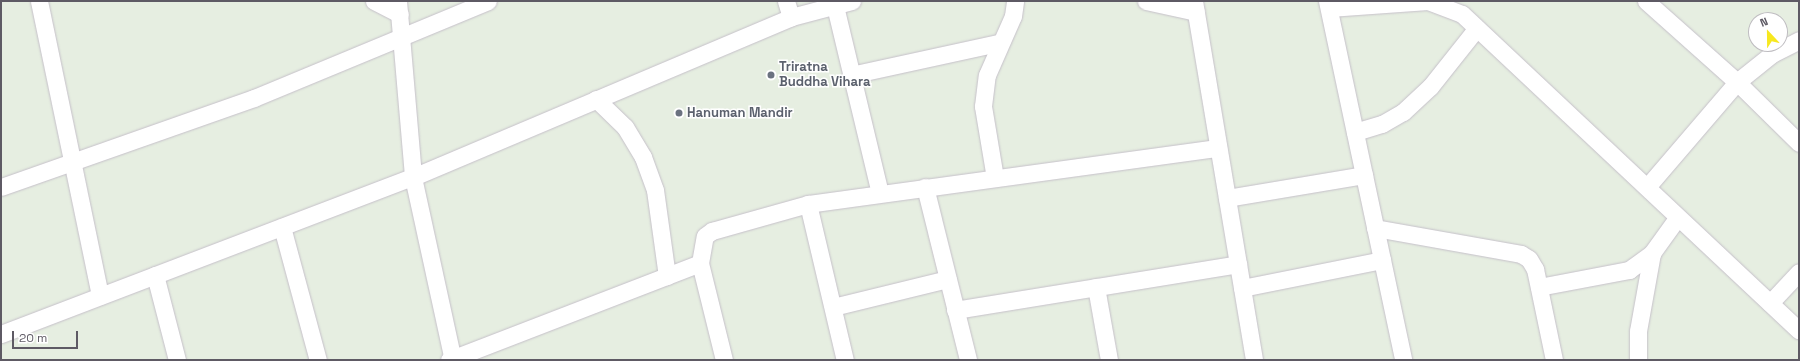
<!DOCTYPE html>
<html>
<head>
<meta charset="utf-8">
<style>
	body { margin:0 }
	#map { position:relative; width:1800px; height:361px; overflow:hidden; background:#e6eee1; font-family:"Space Grotesk",sans-serif }
	div>[style] { position:absolute }
	.roads { filter:drop-shadow(0 0 1px #c5c0c9) drop-shadow(0 0 1px #c5c0c9) }
	.minor>* { height:17px; margin:-8.5px; padding:0 8.5px; transform-origin:8.5px; border-radius:8.5px; background:#fff }
	.dots>* { width:11px; height:11px; translate:-50% -50%; box-sizing:border-box; border:2px solid #fff; border-radius:50% }
	span { translate:-50% -50%; white-space:nowrap; text-align:center; line-height:1.15; -webkit-text-stroke:3px #fff; paint-order:stroke }
	.worship-label { font-size:13px; color:#5b616d; font-weight:700 }
	.left { translate:0 -50%; text-align:left }
	.frame { position:absolute; inset:0; border:2px solid #5e5a64; pointer-events:none }
	.north { position:absolute; left:1748px; top:12px; width:40px; height:40px; box-sizing:border-box; background:#fff; border:1px solid #bfbdc1; border-radius:50%; rotate:338deg; font-size:11px; font-weight:700; line-height:16px; text-align:center; color:#5e5a64 }
	.north::after { content:''; display:block; margin:auto; width:14px; height:18px; background:#f7e81f; clip-path:polygon(50% 0,100% 100%,50% 72%,0 100%) }
	.scale { position:absolute; left:12px; top:331px; width:66px; height:18px; box-sizing:border-box; border:2px solid #5e5a64; border-top:0; padding-left:5px; font-size:12px; line-height:14px; white-space:nowrap; color:#5e5a64; -webkit-text-stroke:3px #fff; paint-order:stroke }
</style>
</head>
<body>
<div id="map">
	<div class="roads">
		<div class="minor">
			<i style="left:39px;top:1px;width:301px;rotate:78.3deg"></i>
			<i style="left:374px;top:1px;width:29px;rotate:27deg"></i>
			<i style="left:398px;top:1px;width:177px;rotate:85.1deg"></i>
			<i style="left:413px;top:177px;width:187px;rotate:77.7deg"></i>
			<i style="left:786px;top:1px;width:17px;rotate:73deg"></i>
			<i style="left:1146px;top:1px;width:51px;rotate:12.4deg"></i>
			<i style="left:1194px;top:1px;width:364px;rotate:80.5deg"></i>
			<i style="left:1327px;top:1px;width:367px;rotate:78deg"></i>
			<i style="left:1646px;top:1px;width:122px;rotate:41.7deg"></i>
			<i style="left:1737px;top:82px;width:87px;rotate:44.5deg"></i>
			<i style="left:835px;top:6px;width:192px;rotate:76.5deg"></i>
			<i style="left:1329px;top:8px;width:99px;rotate:-4deg"></i>
			<i style="left:1428px;top:1px;width:36px;rotate:21deg"></i>
			<i style="left:1462px;top:14px;width:462px;rotate:43.2deg"></i>
			<i style="left:851px;top:75px;width:150px;rotate:-12.3deg"></i>
			<i style="left:596px;top:99px;width:40px;rotate:44deg"></i>
			<i style="left:625px;top:127px;width:35px;rotate:59deg"></i>
			<i style="left:643px;top:157px;width:35px;rotate:70deg"></i>
			<i style="left:655px;top:190px;width:87px;rotate:82.1deg"></i>
			<i style="left:1355px;top:132px;width:28px;rotate:-17deg"></i>
			<i style="left:1382px;top:124px;width:24px;rotate:-30deg"></i>
			<i style="left:1403px;top:112px;width:37px;rotate:-43deg"></i>
			<i style="left:1430px;top:87px;width:75px;rotate:-51.5deg"></i>
			<i style="left:995px;top:178px;width:73px;rotate:-99.5deg"></i>
			<i style="left:983px;top:106px;width:31px;rotate:-83deg"></i>
			<i style="left:987px;top:75px;width:64px;rotate:-66.2deg"></i>
			<i style="left:1013px;top:16px;width:15px;rotate:-82deg"></i>
			<i style="left:1px;top:187px;width:268px;rotate:-19.4deg"></i>
			<i style="left:254px;top:98px;width:253px;rotate:-22.5deg"></i>
			<i style="left:925px;top:187px;width:178px;rotate:76deg"></i>
			<i style="left:1647px;top:187px;width:138px;rotate:-49.4deg"></i>
			<i style="left:1737px;top:82px;width:45px;rotate:-38.7deg"></i>
			<i style="left:1772px;top:54px;width:30px;rotate:-27deg"></i>
			<i style="left:1227px;top:198px;width:139px;rotate:-9.5deg"></i>
			<i style="left:808px;top:204px;width:160px;rotate:76.7deg"></i>
			<i style="left:282px;top:227px;width:138px;rotate:74.9deg"></i>
			<i style="left:1375px;top:228px;width:148px;rotate:10.1deg"></i>
			<i style="left:1521px;top:254px;width:9px;rotate:32deg"></i>
			<i style="left:1529px;top:259px;width:12px;rotate:59deg"></i>
			<i style="left:1535px;top:269px;width:93px;rotate:78.2deg"></i>
			<i style="left:155px;top:275px;width:88px;rotate:75.5deg"></i>
			<i style="left:1096px;top:287px;width:74px;rotate:79.9deg"></i>
			<i style="left:1539px;top:287px;width:92px;rotate:-10.7deg"></i>
			<i style="left:1629px;top:270px;width:29px;rotate:-36deg"></i>
			<i style="left:1652px;top:253px;width:44px;rotate:-54.2deg"></i>
			<i style="left:1242px;top:288px;width:143px;rotate:-11.3deg"></i>
			<i style="left:1770px;top:303px;width:42px;rotate:-46.9deg"></i>
			<i style="left:833px;top:307px;width:118px;rotate:-13.7deg"></i>
			<i style="left:955px;top:310px;width:287px;rotate:-9.2deg"></i>
			<i style="left:1px;top:334px;width:441px;rotate:-20.9deg"></i>
			<i style="left:413px;top:177px;width:410px;rotate:-22.9deg"></i>
			<i style="left:791px;top:17px;width:63px;rotate:-14.7deg"></i>
			<i style="left:449px;top:360px;width:269px;rotate:-21.1deg"></i>
			<i style="left:724px;top:360px;width:100px;rotate:-103.9deg"></i>
			<i style="left:700px;top:263px;width:27px;rotate:-80deg"></i>
			<i style="left:705px;top:236px;width:9px;rotate:-36deg"></i>
			<i style="left:712px;top:231px;width:100px;rotate:-15.7deg"></i>
			<i style="left:808px;top:204px;width:414px;rotate:-7.8deg"></i>
			<i style="left:1638px;top:360px;width:29px;rotate:-90deg"></i>
			<i style="left:1638px;top:331px;width:79px;rotate:-79.8deg"></i>
		</div>
	</div>
	<div class="dots">
		<i style="left:771px;top:75px;background:#6b7280"></i>
		<i style="left:679px;top:113px;background:#6b7280"></i>
	</div>
	<div class="worship-label">
		<span class="left" style="left:779px;top:75px">Triratna<br>Buddha Vihara</span>
		<span class="left" style="left:687px;top:113px">Hanuman Mandir</span>
	</div>
	<div class="frame"></div>
	<div class="north">N</div>
	<div class="scale">20 m</div>
</div>
</body>
</html>
